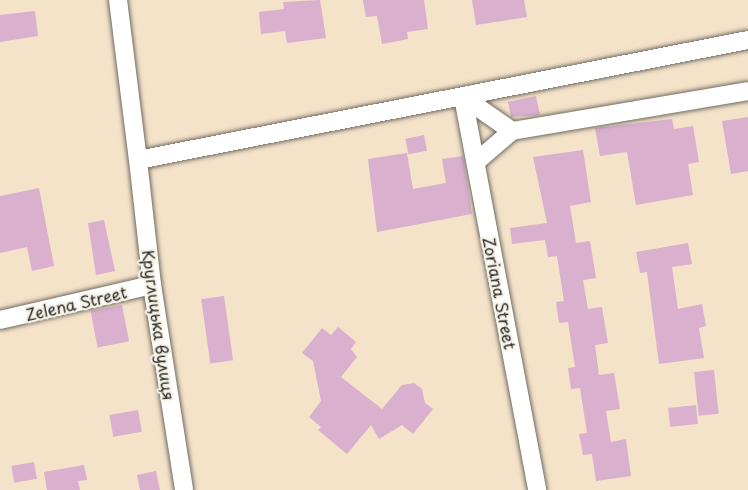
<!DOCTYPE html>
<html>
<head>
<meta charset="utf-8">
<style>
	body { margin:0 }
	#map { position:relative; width:748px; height:490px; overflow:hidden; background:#f4e2c9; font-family:"Playpen Sans",sans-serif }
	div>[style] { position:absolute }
	.building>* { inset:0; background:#d9b0ce; transform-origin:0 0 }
	.roads { filter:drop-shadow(0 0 2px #716b62) drop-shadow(0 0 2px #716b62) }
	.minor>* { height:18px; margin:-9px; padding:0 9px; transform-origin:9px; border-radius:9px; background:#fff }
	span { translate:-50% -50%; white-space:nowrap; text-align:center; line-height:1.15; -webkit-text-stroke:4.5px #f7f3e8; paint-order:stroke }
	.street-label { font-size:16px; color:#2b2b2b }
</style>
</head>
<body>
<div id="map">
	<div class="building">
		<i style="clip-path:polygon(320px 0,326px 38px,287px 43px,285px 31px,261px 34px,259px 12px,284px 9px,283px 2px)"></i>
		<i style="clip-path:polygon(363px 0,424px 0,428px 29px,407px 32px,408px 39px,382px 44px,377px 16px,366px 17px)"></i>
		<i style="clip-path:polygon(472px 0,524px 0,527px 17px,476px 25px)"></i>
		<i style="clip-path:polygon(35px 11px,38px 36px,0 42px,0 15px)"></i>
		<i style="clip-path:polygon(536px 96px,540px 115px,511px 117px,508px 102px)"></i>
		<i style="clip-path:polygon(748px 117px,748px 171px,731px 174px,722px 121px)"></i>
		<i style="clip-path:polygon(672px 119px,674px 129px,693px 126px,699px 162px,688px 164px,693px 195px,636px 205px,627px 152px,600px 156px,595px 128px)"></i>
		<i style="left:424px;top:135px;width:16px;height:19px;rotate:79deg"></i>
		<i style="clip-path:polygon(583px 150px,591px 202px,570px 206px,576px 243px,590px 241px,596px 278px,583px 280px,588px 309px,602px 307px,608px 343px,595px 345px,599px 375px,614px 373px,620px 409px,606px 411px,611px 442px,626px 439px,631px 476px,596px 481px,592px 454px,583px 455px,579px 434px,587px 433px,580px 388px,571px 389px,568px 368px,575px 367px,568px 322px,559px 323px,556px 302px,564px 301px,557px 256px,548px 257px,545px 240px,512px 244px,510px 228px,547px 223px,533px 157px)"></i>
		<i style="clip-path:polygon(407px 153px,413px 189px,446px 183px,442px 159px,463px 156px,472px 214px,377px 232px,368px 159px)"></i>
		<i style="clip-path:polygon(39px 188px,54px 266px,32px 271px,27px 247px,0 253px,0 196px)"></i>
		<i style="clip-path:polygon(104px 220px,115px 271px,96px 275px,88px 223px)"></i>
		<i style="clip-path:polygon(688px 243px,692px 264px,672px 267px,678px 309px,702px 304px,706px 326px,699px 328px,704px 358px,659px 364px,647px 272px,640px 273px,636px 252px)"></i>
		<i style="left:224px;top:296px;width:65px;height:23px;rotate:82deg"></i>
		<i style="left:122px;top:305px;width:37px;height:32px;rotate:79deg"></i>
		<i style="clip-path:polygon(338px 327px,356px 342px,351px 349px,357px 357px,341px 377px,382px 409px,402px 385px,414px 383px,422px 389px,425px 403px,433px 409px,413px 434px,402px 425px,379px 439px,371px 425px,347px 454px,318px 430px,321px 427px,309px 417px,321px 401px,313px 361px,302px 353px,322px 328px,331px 335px)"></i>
		<i style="left:714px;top:370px;width:44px;height:20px;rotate:84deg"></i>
		<i style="left:696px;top:405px;width:19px;height:28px;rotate:84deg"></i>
		<i style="left:138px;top:410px;width:22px;height:29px;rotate:80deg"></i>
		<i style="left:34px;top:462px;width:17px;height:23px;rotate:80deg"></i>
		<i style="clip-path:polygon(84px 465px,87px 480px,78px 481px,80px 490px,47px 490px,44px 472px)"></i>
		<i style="clip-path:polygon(156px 471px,160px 490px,140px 490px,137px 475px)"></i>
	</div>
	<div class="roads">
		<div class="minor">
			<i style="left:118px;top:0;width:161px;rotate:82.9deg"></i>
			<i style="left:138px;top:160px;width:622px;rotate:-11.13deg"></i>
			<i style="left:463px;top:97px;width:400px;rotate:79.3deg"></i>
			<i style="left:463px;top:97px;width:60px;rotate:34.8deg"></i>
			<i style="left:512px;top:131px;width:48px;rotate:139.3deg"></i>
			<i style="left:512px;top:131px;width:239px;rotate:-9.6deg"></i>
			<i style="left:138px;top:160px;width:126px;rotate:83.6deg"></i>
			<i style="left:152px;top:285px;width:207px;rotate:81.1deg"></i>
			<i style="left:0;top:320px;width:156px;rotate:-13deg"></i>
		</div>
	</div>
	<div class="street-label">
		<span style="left:500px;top:293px;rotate:79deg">Zoriana Street</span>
		<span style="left:76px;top:303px;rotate:-13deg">Zelena Street</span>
		<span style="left:159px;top:325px;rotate:82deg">Круглицька вулиця</span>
	</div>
</div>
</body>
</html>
